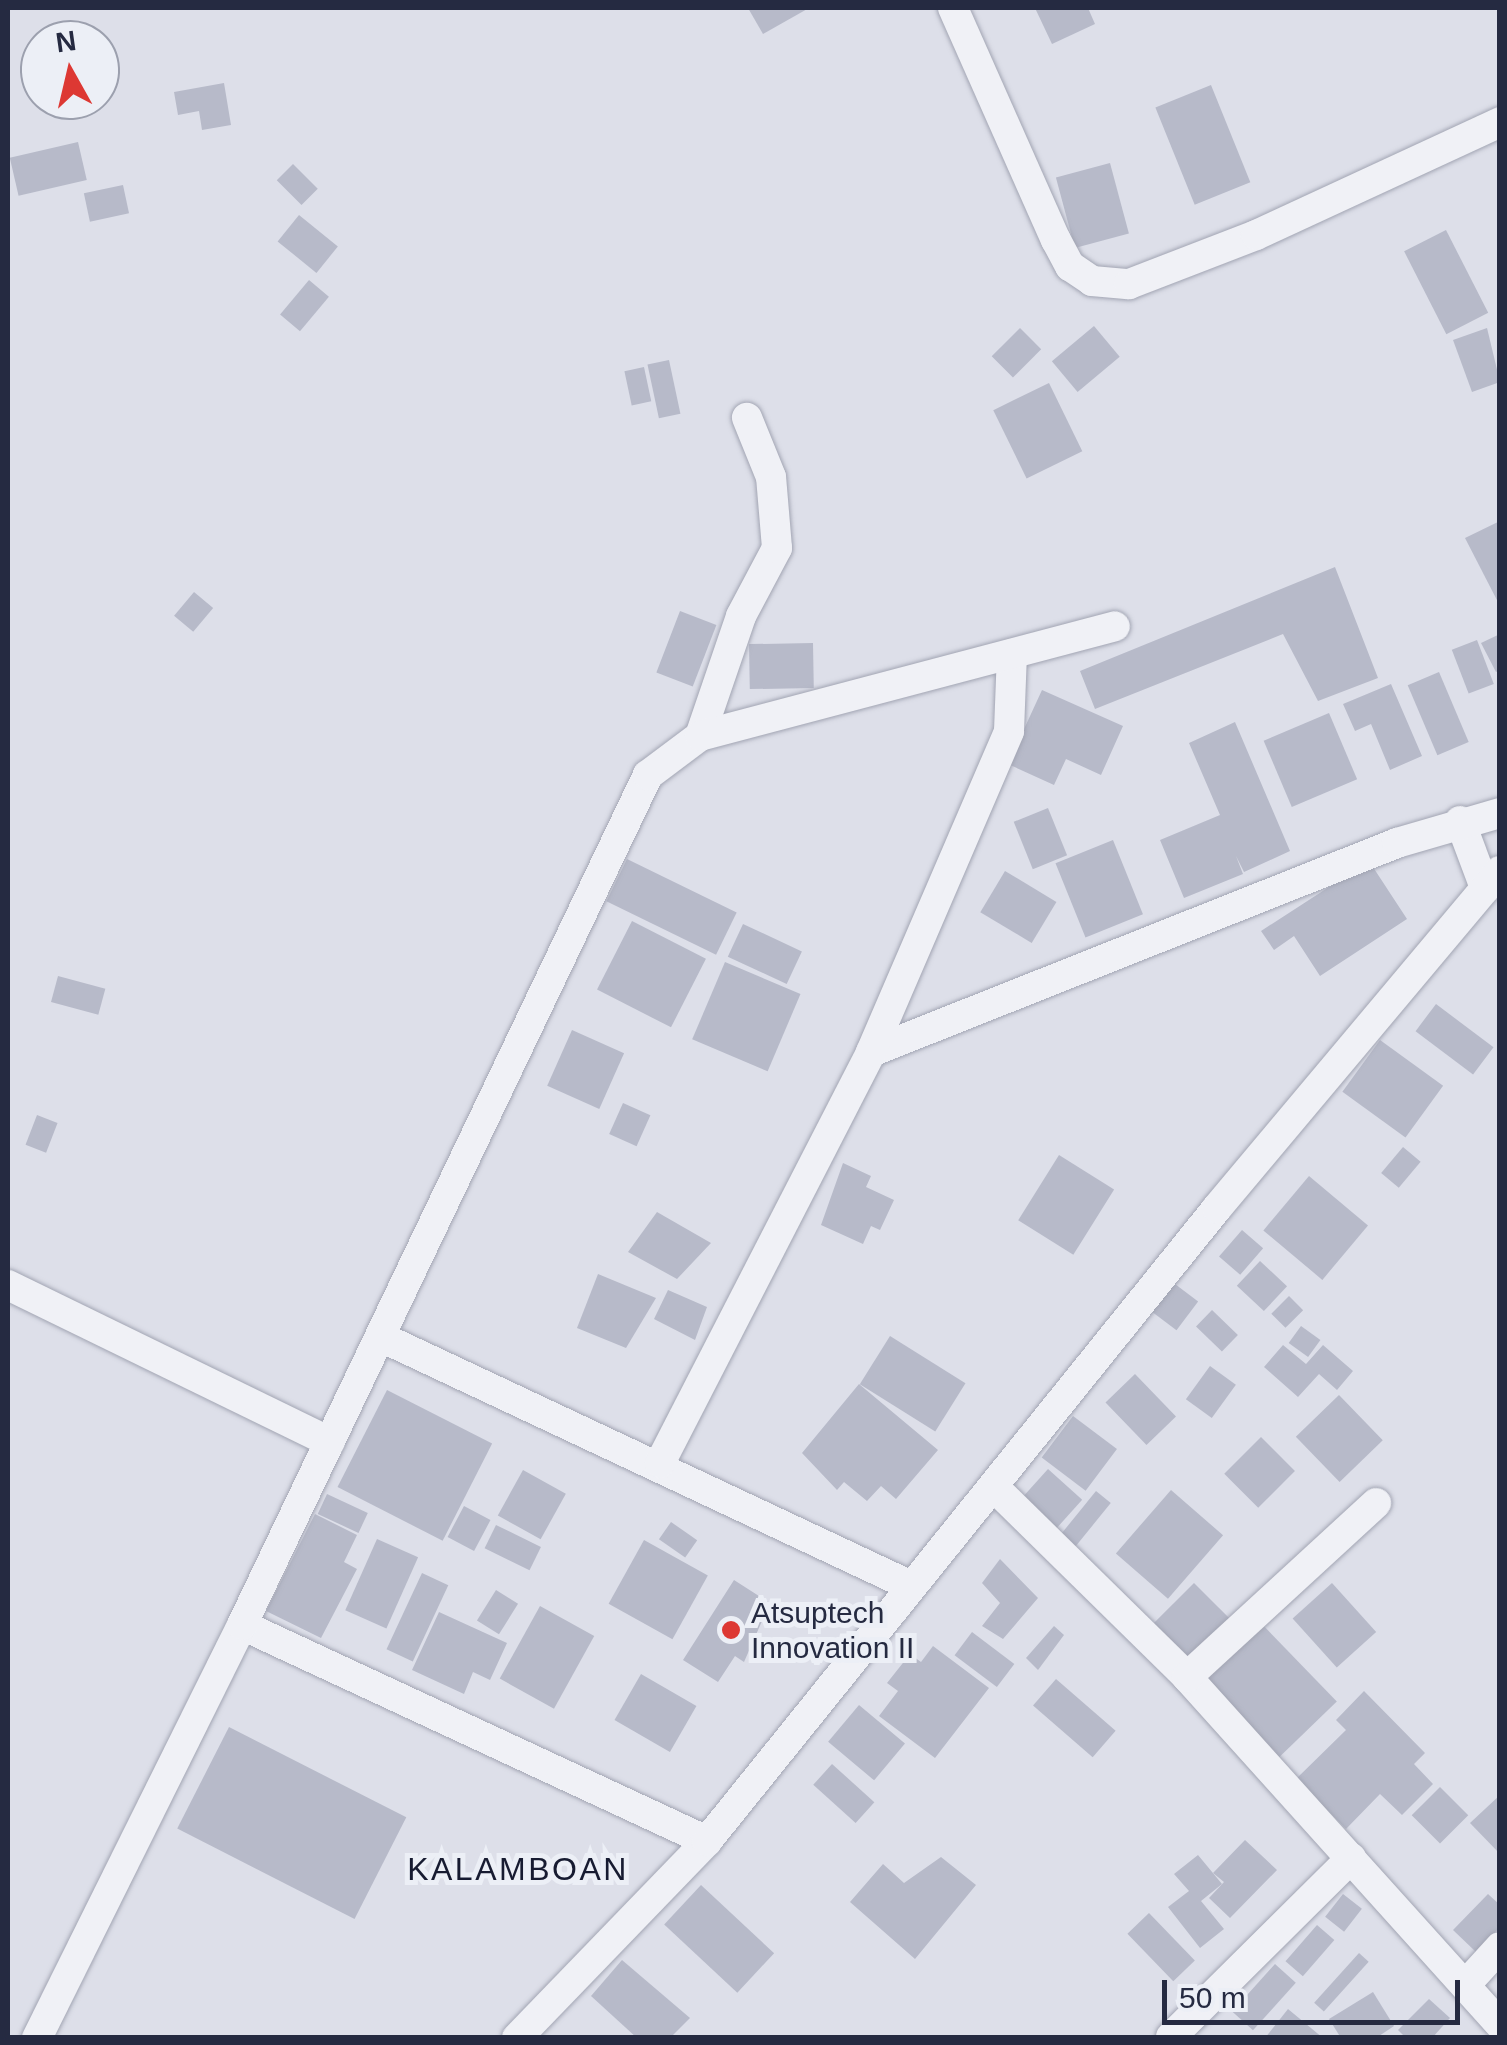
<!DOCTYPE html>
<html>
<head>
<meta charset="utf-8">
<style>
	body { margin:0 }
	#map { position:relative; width:1507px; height:2045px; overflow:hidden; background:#dddfe9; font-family:Arial,sans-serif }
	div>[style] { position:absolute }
	.building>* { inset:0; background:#b7bac9; transform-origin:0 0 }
	.roads { filter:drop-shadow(0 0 2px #a2a5b3) drop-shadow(0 0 2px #a2a5b3) }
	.minor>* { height:30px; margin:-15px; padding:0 15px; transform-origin:15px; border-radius:15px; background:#f0f1f6 }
	.dots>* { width:28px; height:28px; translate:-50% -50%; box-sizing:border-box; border:5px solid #eceff6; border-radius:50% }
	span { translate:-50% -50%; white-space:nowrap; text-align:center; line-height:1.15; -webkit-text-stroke:10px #eceff6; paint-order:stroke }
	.poi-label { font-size:30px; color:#252a41 }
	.left { translate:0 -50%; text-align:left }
	.neighbourhood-label { font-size:32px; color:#171b31; letter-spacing:2.5px }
	.frame { position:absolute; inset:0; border:10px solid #252a41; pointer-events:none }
	.north { position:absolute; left:20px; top:20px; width:100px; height:100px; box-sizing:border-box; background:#eceff6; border:2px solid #9ca0ae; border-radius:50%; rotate:352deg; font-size:28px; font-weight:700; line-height:40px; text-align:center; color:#252a41 }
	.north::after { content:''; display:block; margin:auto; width:35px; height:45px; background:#dd3833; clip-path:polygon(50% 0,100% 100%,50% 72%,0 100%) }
	.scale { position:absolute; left:1162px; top:1980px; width:298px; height:45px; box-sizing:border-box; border:5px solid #252a41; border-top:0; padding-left:12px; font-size:30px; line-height:35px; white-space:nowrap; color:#252a41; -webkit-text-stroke:8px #eceff6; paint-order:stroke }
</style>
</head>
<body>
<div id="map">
	<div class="building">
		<i style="clip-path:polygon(748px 8px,809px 8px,763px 34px)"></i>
		<i style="clip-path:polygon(1035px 8px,1088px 8px,1095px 24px,1052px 44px)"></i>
		<i style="clip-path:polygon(224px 83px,231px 125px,202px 130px,199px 111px,178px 115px,174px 92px)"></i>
		<i style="left:1211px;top:85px;width:105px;height:60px;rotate:68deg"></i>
		<i style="left:78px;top:142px;width:39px;height:70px;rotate:77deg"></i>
		<i style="left:1110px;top:163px;width:73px;height:56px;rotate:75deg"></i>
		<i style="left:293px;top:164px;width:35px;height:23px;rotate:45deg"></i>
		<i style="left:123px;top:185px;width:29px;height:40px;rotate:78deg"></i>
		<i style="left:299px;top:215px;width:50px;height:34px;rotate:39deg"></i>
		<i style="left:1446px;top:230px;width:93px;height:47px;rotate:63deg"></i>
		<i style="left:309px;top:280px;width:26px;height:45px;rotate:40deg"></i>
		<i style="left:1094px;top:326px;width:40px;height:55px;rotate:50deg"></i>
		<i style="left:1020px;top:328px;width:30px;height:40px;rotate:45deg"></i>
		<i style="clip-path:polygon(1487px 328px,1500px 382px,1472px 392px,1453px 340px)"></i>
		<i style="left:669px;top:360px;width:55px;height:22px;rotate:78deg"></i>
		<i style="left:644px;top:367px;width:35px;height:20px;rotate:78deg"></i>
		<i style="left:1049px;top:383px;width:76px;height:62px;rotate:64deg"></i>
		<i style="clip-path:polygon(1500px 521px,1500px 606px,1465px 538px)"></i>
		<i style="clip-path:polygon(1335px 567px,1378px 678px,1318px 701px,1283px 634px,1095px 709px,1080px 671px)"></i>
		<i style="left:194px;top:592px;width:25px;height:31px;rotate:40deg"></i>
		<i style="left:680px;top:611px;width:39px;height:66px;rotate:21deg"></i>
		<i style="clip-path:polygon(1500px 634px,1500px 670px,1496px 672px,1481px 643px)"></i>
		<i style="left:1477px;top:640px;width:47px;height:27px;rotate:69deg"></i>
		<i style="left:813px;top:643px;width:45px;height:64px;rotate:89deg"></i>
		<i style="left:1439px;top:672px;width:76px;height:34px;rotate:67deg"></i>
		<i style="clip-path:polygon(1391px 684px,1422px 756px,1390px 770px,1371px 724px,1355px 731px,1343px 704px)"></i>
		<i style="clip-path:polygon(1042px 690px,1123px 726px,1101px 775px,1066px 759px,1054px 785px,1008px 764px)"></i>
		<i style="left:1329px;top:713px;width:72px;height:71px;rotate:67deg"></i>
		<i style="clip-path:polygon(1235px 722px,1290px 851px,1244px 872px,1236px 856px,1243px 874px,1184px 898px,1160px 840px,1220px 815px,1189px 743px)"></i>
		<i style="left:1048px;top:808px;width:51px;height:37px;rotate:68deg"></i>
		<i style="left:1113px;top:840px;width:80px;height:62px;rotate:68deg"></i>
		<i style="left:627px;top:859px;width:122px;height:47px;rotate:26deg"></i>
		<i style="clip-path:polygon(1369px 861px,1407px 919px,1320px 976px,1294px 936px,1274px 950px,1261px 931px)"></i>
		<i style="left:1005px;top:871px;width:60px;height:48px;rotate:31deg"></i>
		<i style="left:632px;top:921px;width:83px;height:77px;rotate:27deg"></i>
		<i style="left:743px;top:924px;width:65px;height:36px;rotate:25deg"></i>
		<i style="left:725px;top:962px;width:82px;height:84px;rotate:23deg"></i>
		<i style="left:58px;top:976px;width:49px;height:27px;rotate:15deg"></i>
		<i style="left:1436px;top:1004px;width:72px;height:34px;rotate:37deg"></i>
		<i style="left:572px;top:1030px;width:57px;height:61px;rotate:24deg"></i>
		<i style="left:1380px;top:1040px;width:78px;height:64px;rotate:36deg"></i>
		<i style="left:623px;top:1103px;width:30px;height:34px;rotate:24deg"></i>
		<i style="left:37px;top:1115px;width:22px;height:32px;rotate:21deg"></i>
		<i style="left:1403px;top:1147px;width:23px;height:34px;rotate:40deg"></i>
		<i style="left:1059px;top:1155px;width:65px;height:77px;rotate:32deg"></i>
		<i style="clip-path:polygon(843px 1163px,871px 1176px,866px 1187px,894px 1200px,880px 1230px,871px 1226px,863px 1244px,821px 1225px)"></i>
		<i style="left:1309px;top:1176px;width:77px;height:71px;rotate:40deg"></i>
		<i style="clip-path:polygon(657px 1212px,711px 1243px,677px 1279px,628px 1252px)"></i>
		<i style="left:1242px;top:1230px;width:28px;height:35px;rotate:41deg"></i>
		<i style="left:1260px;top:1261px;width:37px;height:34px;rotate:43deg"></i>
		<i style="clip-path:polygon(598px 1274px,656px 1298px,626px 1348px,577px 1328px)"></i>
		<i style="left:1167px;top:1278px;width:39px;height:36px;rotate:37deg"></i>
		<i style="clip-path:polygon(668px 1290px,707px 1307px,695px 1340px,654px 1319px)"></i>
		<i style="left:1289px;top:1296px;width:20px;height:25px;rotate:45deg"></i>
		<i style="left:1212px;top:1310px;width:36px;height:23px;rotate:44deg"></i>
		<i style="left:1301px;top:1326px;width:24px;height:21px;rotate:36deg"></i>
		<i style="left:890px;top:1336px;width:89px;height:57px;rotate:32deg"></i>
		<i style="clip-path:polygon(1283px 1345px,1306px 1364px,1323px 1345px,1353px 1371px,1337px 1390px,1319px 1374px,1298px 1397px,1264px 1367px)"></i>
		<i style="left:1210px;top:1366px;width:32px;height:41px;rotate:36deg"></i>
		<i style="left:1135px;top:1374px;width:59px;height:41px;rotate:46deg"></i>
		<i style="clip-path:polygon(859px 1384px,938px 1450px,896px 1499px,881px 1486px,867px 1501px,844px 1482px,837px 1490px,802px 1453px)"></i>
		<i style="left:387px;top:1390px;width:118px;height:109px;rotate:27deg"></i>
		<i style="left:1339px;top:1395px;width:63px;height:60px;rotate:46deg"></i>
		<i style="left:1073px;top:1416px;width:55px;height:52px;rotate:37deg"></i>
		<i style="left:1261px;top:1437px;width:48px;height:52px;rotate:45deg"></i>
		<i style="left:1048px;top:1469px;width:46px;height:48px;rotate:42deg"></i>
		<i style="left:523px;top:1470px;width:49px;height:52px;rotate:29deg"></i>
		<i style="left:1171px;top:1490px;width:69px;height:84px;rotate:41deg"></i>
		<i style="left:1096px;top:1491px;width:19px;height:59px;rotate:39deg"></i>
		<i style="left:327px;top:1494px;width:45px;height:22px;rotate:25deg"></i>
		<i style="left:464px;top:1506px;width:30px;height:35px;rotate:28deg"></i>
		<i style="clip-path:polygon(315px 1514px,357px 1535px,344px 1562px,357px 1569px,321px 1638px,266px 1611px)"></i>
		<i style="left:671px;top:1522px;width:32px;height:21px;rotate:35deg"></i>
		<i style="left:496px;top:1525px;width:50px;height:26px;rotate:26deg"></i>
		<i style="left:377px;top:1539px;width:45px;height:78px;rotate:24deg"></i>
		<i style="left:644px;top:1540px;width:73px;height:73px;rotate:29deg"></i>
		<i style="clip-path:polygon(1000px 1559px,1038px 1598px,1003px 1639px,982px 1626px,1000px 1603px,982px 1583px)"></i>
		<i style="left:422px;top:1573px;width:29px;height:84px;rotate:25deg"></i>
		<i style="clip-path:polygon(734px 1580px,770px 1603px,744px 1662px,735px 1656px,718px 1682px,683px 1660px)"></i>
		<i style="left:1194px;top:1583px;width:51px;height:57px;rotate:45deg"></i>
		<i style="left:1332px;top:1583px;width:66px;height:53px;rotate:48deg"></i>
		<i style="left:496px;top:1590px;width:26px;height:36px;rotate:32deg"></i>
		<i style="left:540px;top:1606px;width:62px;height:83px;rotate:29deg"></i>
		<i style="clip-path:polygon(439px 1612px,507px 1643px,490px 1680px,473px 1672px,464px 1694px,412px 1670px)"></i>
		<i style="left:1259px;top:1621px;width:112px;height:83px;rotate:46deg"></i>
		<i style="clip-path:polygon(1054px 1626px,1064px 1635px,1038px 1670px,1026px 1658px)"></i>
		<i style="left:972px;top:1632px;width:53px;height:29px;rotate:37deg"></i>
		<i style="clip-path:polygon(933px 1646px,989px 1688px,935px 1758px,879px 1716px,898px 1691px,887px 1683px,910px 1654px,921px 1662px)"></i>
		<i style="left:641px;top:1674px;width:64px;height:53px;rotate:30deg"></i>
		<i style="left:1056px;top:1679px;width:79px;height:35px;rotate:41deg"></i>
		<i style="clip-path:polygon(1364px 1691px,1425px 1753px,1414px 1764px,1433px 1784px,1402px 1815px,1380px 1794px,1346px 1829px,1296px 1779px,1346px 1730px,1336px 1720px)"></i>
		<i style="left:859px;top:1705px;width:60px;height:48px;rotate:40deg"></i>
		<i style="left:229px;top:1727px;width:199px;height:114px;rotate:27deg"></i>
		<i style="left:832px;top:1764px;width:57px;height:28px;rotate:42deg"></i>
		<i style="left:1440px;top:1787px;width:40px;height:40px;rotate:45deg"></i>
		<i style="clip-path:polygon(1500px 1795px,1500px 1854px,1470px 1823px)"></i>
		<i style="clip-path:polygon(1245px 1840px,1277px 1870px,1230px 1918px,1209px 1898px,1224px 1882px,1213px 1873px)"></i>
		<i style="clip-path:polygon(1198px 1855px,1222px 1884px,1201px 1901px,1224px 1929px,1200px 1948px,1168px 1907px,1189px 1891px,1174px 1874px)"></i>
		<i style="clip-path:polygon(941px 1857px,976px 1885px,915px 1959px,850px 1902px,883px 1864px,904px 1883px)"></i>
		<i style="left:701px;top:1885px;width:100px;height:54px;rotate:43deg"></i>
		<i style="left:1343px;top:1894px;width:24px;height:29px;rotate:38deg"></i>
		<i style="clip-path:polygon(1488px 1894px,1500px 1905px,1500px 1927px,1476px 1952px,1453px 1930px)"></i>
		<i style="left:1149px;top:1913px;width:66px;height:30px;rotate:46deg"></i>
		<i style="left:1317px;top:1925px;width:23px;height:48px;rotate:41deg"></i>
		<i style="left:1359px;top:1953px;width:13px;height:67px;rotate:42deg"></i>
		<i style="clip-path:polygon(622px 1960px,690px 2018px,670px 2038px,637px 2038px,591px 1996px)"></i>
		<i style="left:1275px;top:1964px;width:28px;height:64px;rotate:42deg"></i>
		<i style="clip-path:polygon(1373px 1992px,1394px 2026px,1376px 2038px,1341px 2038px,1329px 2019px)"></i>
		<i style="clip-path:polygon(1429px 1999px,1450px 2018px,1432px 2038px,1406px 2038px,1398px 2030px)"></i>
		<i style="clip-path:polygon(1288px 2009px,1323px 2038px,1265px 2038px)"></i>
	</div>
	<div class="roads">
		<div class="minor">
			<i style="left:953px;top:8px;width:254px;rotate:66.1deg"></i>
			<i style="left:1056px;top:240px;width:30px;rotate:62deg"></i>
			<i style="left:1070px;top:266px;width:27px;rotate:34deg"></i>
			<i style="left:1092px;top:281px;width:37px;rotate:5deg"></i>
			<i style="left:1129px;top:284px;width:136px;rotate:-21.1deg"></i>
			<i style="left:1256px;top:235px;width:269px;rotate:-24.8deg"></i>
			<i style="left:700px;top:736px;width:127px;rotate:-71.1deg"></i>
			<i style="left:741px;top:616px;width:77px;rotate:-62.1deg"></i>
			<i style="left:777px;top:548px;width:71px;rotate:-94.8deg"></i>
			<i style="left:771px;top:477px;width:64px;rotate:-112.1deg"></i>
			<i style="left:1460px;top:821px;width:72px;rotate:69.5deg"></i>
			<i style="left:871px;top:1052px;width:566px;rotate:-21.67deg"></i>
			<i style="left:1397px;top:843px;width:107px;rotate:-16.2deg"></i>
			<i style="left:8px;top:1285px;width:358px;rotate:26deg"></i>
			<i style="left:381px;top:1337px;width:586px;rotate:25.16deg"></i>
			<i style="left:660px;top:1463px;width:462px;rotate:-62.8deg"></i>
			<i style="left:871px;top:1052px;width:349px;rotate:-66.7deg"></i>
			<i style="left:1009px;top:731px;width:77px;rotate:-87.8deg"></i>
			<i style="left:995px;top:1488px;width:269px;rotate:44.5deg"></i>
			<i style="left:1187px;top:1677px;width:468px;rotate:48deg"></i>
			<i style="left:242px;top:1625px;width:513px;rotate:24.92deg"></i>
			<i style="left:1187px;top:1677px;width:257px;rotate:-42.6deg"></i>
			<i style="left:1468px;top:1982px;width:47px;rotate:-47.6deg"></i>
			<i style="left:1171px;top:2037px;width:254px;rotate:-44.8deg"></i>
			<i style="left:37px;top:2038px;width:461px;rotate:-63.6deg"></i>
			<i style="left:242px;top:1625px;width:942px;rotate:-64.47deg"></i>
			<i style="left:648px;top:775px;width:65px;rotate:-36.9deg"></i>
			<i style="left:700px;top:736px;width:429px;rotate:-14.8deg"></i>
			<i style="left:517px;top:2038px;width:274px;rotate:-46deg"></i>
			<i style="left:707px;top:1841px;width:813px;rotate:-51.14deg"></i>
			<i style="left:1217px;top:1208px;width:440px;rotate:-50deg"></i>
		</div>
	</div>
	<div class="dots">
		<i style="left:731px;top:1630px;background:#dd3833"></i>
	</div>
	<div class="poi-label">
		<span class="left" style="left:751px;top:1630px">Atsuptech<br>Innovation II</span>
	</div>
	<div class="neighbourhood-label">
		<span style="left:518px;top:1869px">KALAMBOAN</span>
	</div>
	<div class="frame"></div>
	<div class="north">N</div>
	<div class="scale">50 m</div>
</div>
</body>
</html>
